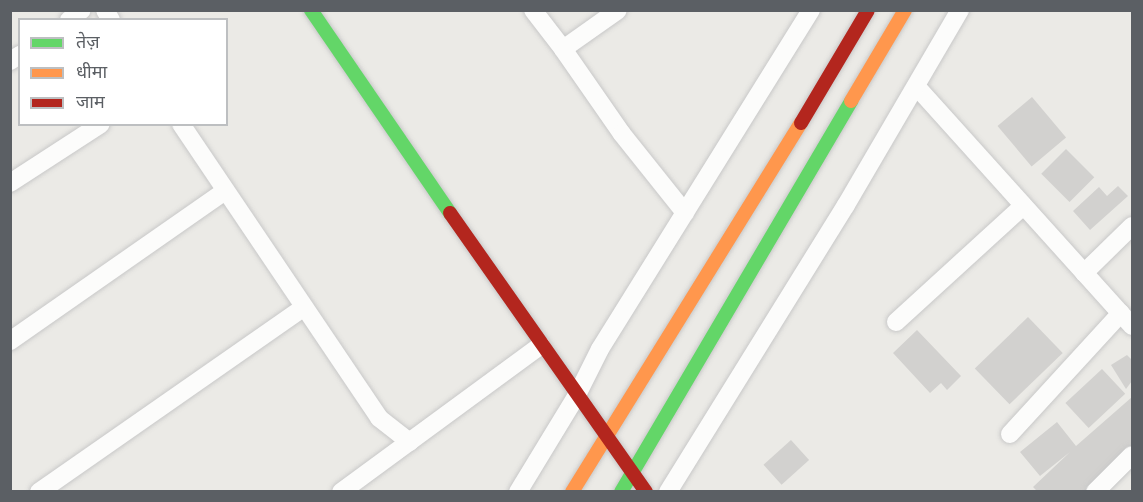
<!DOCTYPE html>
<html>
<head>
<meta charset="utf-8">
<style>
	body { margin:0 }
	#map { position:relative; width:1143px; height:502px; overflow:hidden; background:#ebeae6; font-family:Raleway,"Noto Sans Devanagari",sans-serif }
	div>[style] { position:absolute }
	.building>* { inset:0; background:#d2d1cf; transform-origin:0 0 }
	.roads { filter:drop-shadow(0 0 2px #c8c8c8) drop-shadow(0 0 2px #c8c8c8) }
	.street>* { height:18px; margin:-9px; padding:0 9px; transform-origin:9px; border-radius:9px; background:#fcfcfb }
	.fast>* { height:14px; margin:-7px; padding:0 7px; transform-origin:7px; border-radius:7px; background:#63d668 }
	.slow>* { height:14px; margin:-7px; padding:0 7px; transform-origin:7px; border-radius:7px; background:#ff974d }
	.jam>* { height:14px; margin:-7px; padding:0 7px; transform-origin:7px; border-radius:7px; background:#b3261e }
	span { translate:-50% -50%; white-space:nowrap; text-align:center; line-height:1.15; -webkit-text-stroke:5px #fff; paint-order:stroke }
	.frame { position:absolute; inset:0; border:12px solid #5b5f64; pointer-events:none }
	.legend { position:absolute; left:18px; top:18px; width:210px; height:108px; box-sizing:border-box; background:#fff; border:2px solid #bdbfc1; margin:0; padding:8px 10px; list-style:none; font-size:18px; color:#5b5f64 }
	.legend li { display:flex; align-items:center; gap:12px; height:30px }
	.legend b { width:30px; border:2px solid #bdbfc1 }
</style>
</head>
<body>
<div id="map">
	<div class="building">
		<i style="left:1032px;top:97px;width:53px;height:45px;rotate:50deg"></i>
		<i style="left:1066px;top:149px;width:40px;height:35px;rotate:45deg"></i>
		<i style="clip-path:polygon(1118px 186px,1128px 196px,1090px 230px,1073px 211px,1099px 187px,1107px 196px)"></i>
		<i style="left:1028px;top:317px;width:50px;height:74px;rotate:46deg"></i>
		<i style="clip-path:polygon(917px 330px,961px 376px,947px 390px,941px 383px,930px 393px,893px 353px)"></i>
		<i style="clip-path:polygon(1127px 355px,1132px 360px,1132px 381px,1126px 389px,1111px 365px)"></i>
		<i style="left:1102px;top:369px;width:34px;height:50px;rotate:47deg"></i>
		<i style="clip-path:polygon(1132px 397px,1132px 449px,1086px 492px,1038px 492px,1033px 487px,1070px 452px,1040px 476px,1020px 452px,1057px 422px,1076px 446px)"></i>
		<i style="left:791px;top:440px;width:27px;height:37px;rotate:48deg"></i>
	</div>
	<div class="roads">
		<div class="street">
			<i style="left:105px;top:10px;width:12px;rotate:59deg"></i>
			<i style="left:533px;top:10px;width:49px;rotate:52.4deg"></i>
			<i style="left:563px;top:49px;width:67px;rotate:-35.3deg"></i>
			<i style="left:69px;top:20px;width:16px;rotate:-38deg"></i>
			<i style="left:563px;top:49px;width:103px;rotate:55.2deg"></i>
			<i style="left:622px;top:134px;width:101px;rotate:51.4deg"></i>
			<i style="left:10px;top:61px;width:12px;rotate:-31deg"></i>
			<i style="left:916px;top:86px;width:323px;rotate:48deg"></i>
			<i style="left:181px;top:124px;width:354px;rotate:56deg"></i>
			<i style="left:379px;top:418px;width:39px;rotate:38deg"></i>
			<i style="left:10px;top:183px;width:108px;rotate:-33deg"></i>
			<i style="left:1084px;top:273px;width:67px;rotate:-44.4deg"></i>
			<i style="left:896px;top:322px;width:172px;rotate:-42.4deg"></i>
			<i style="left:10px;top:341px;width:262px;rotate:-34.9deg"></i>
			<i style="left:1010px;top:434px;width:164px;rotate:-47.5deg"></i>
			<i style="left:39px;top:492px;width:322px;rotate:-34.9deg"></i>
			<i style="left:341px;top:492px;width:248px;rotate:-36.3deg"></i>
			<i style="left:518px;top:492px;width:114px;rotate:-58.7deg"></i>
			<i style="left:577px;top:395px;width:51px;rotate:-63.4deg"></i>
			<i style="left:600px;top:349px;width:399px;rotate:-58.1deg"></i>
			<i style="left:668px;top:492px;width:338px;rotate:-58.2deg"></i>
			<i style="left:846px;top:205px;width:226px;rotate:-59.7deg"></i>
			<i style="left:1095px;top:492px;width:52px;rotate:-45deg"></i>
		</div>
		<div class="fast">
			<i style="left:311px;top:10px;width:246px;rotate:55.6deg"></i>
			<i style="left:621px;top:492px;width:454px;rotate:-59.5deg"></i>
		</div>
		<div class="slow">
			<i style="left:851px;top:101px;width:106px;rotate:-59.3deg"></i>
			<i style="left:572px;top:492px;width:434px;rotate:-58.2deg"></i>
		</div>
		<div class="jam">
			<i style="left:801px;top:123px;width:131px;rotate:-59.3deg"></i>
			<i style="left:450px;top:213px;width:341px;rotate:54.9deg"></i>
		</div>
	</div>
	<div class="frame"></div>
	<ul class="legend">
	<li><b style="height:8px;background:#63d668"></b>तेज़</li>
	<li><b style="height:8px;background:#ff974d"></b>धीमा</li>
	<li><b style="height:8px;background:#b3261e"></b>जाम</li>
	</ul>
</div>
</body>
</html>
